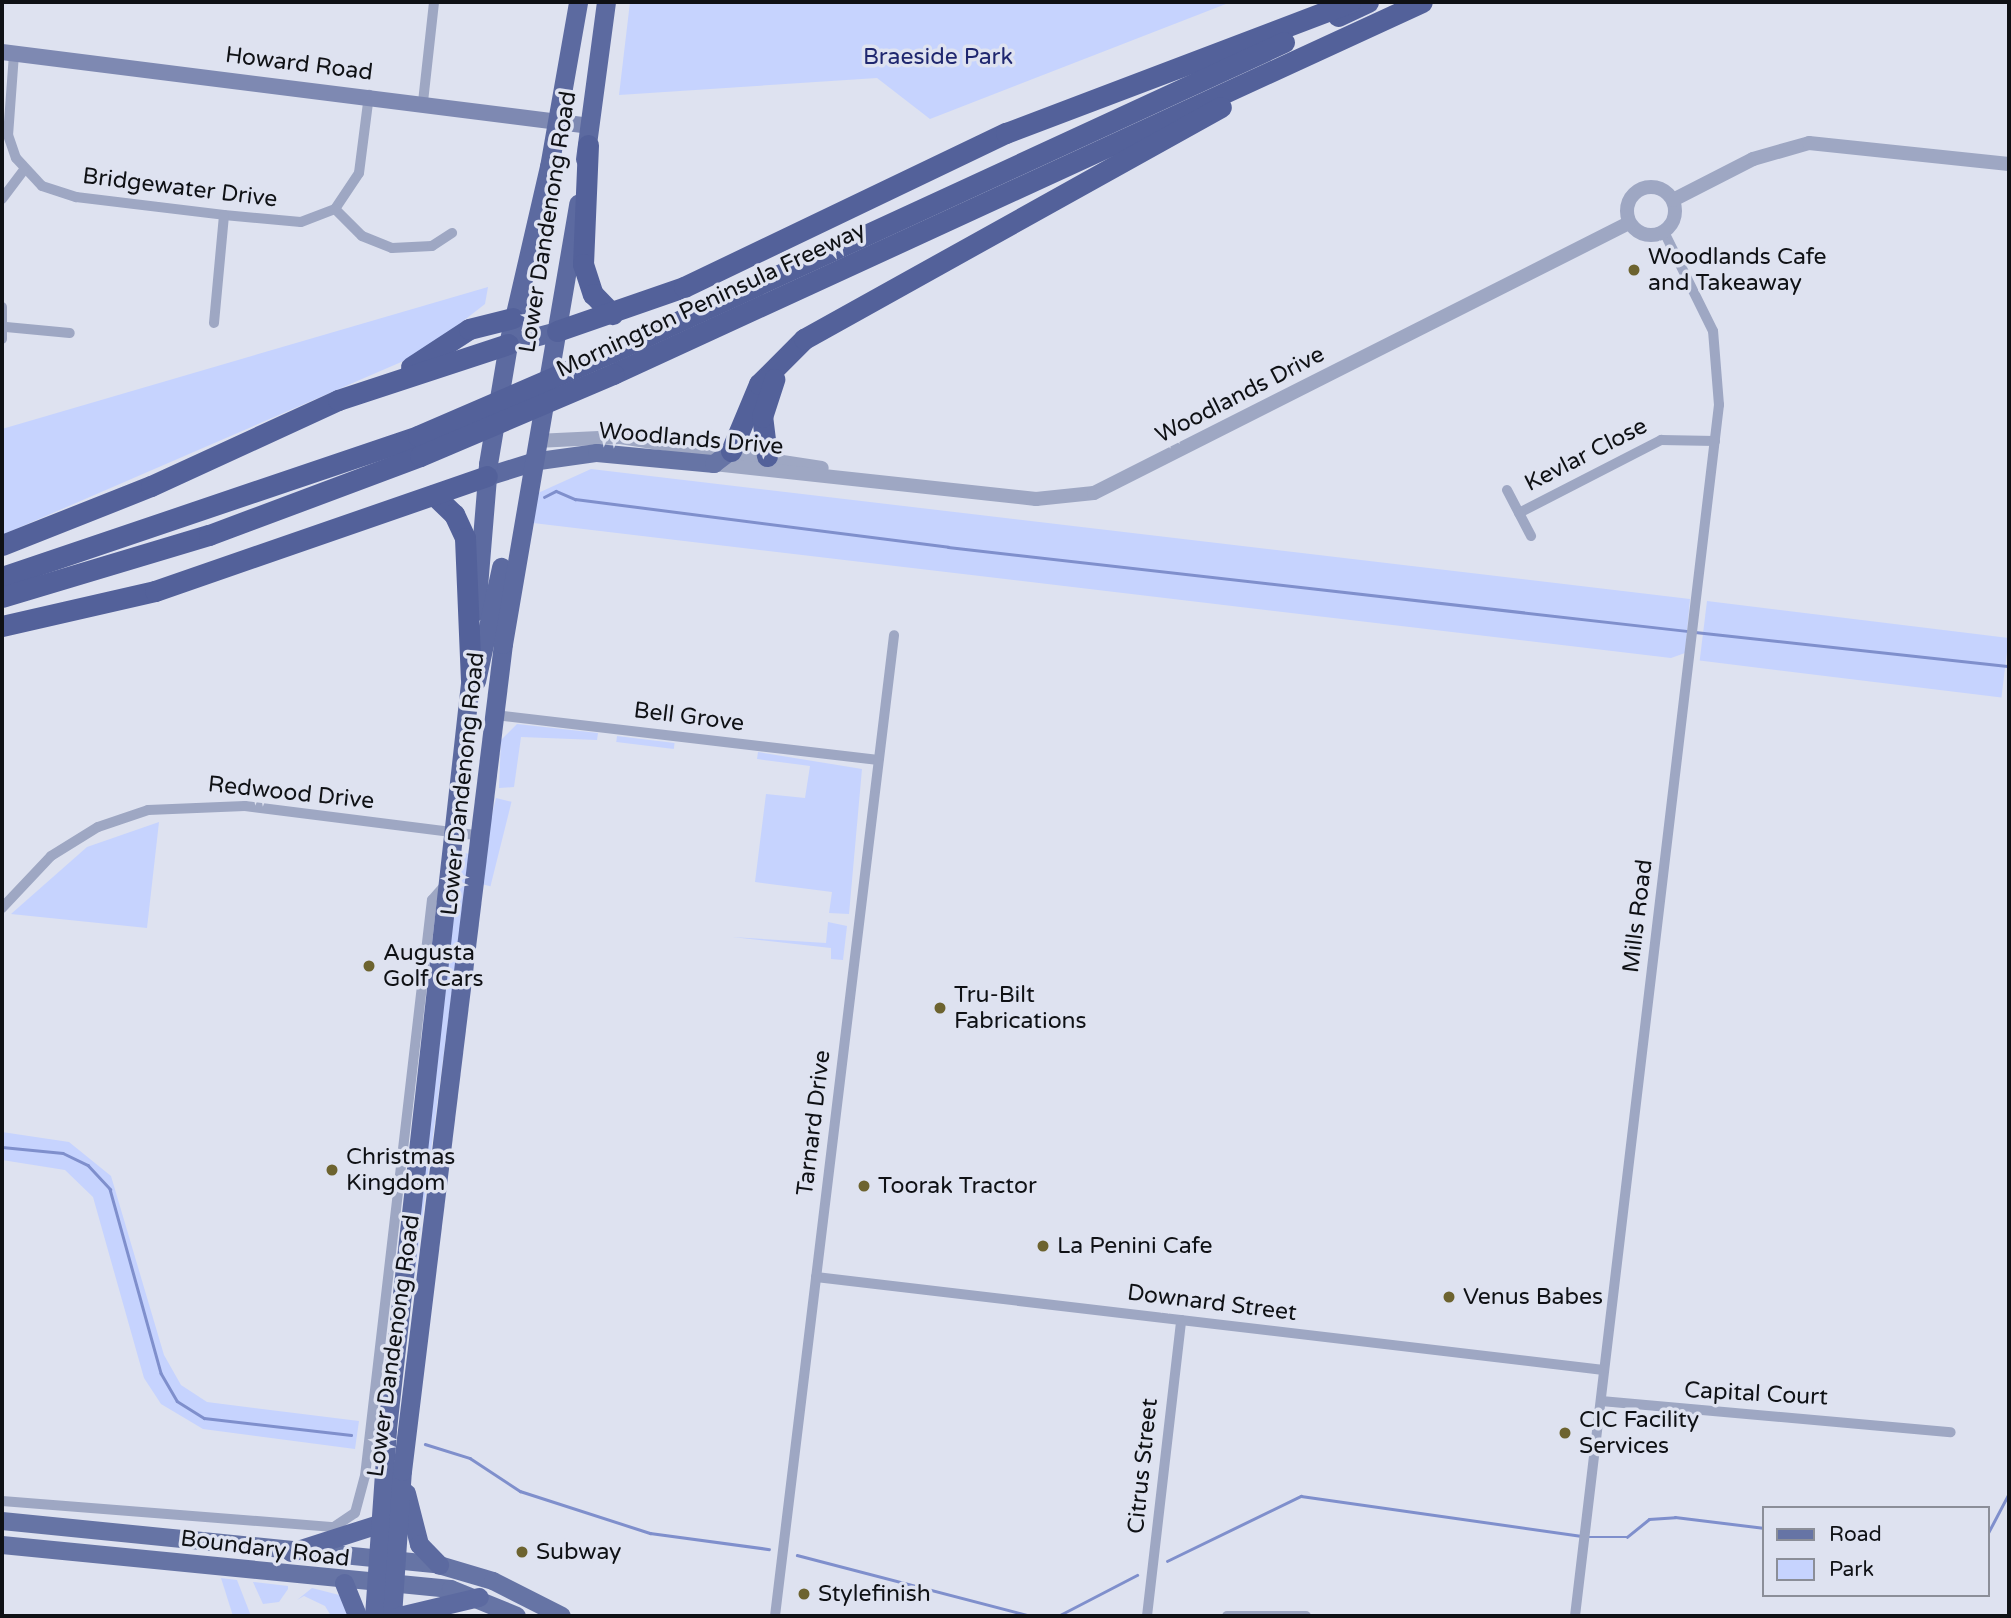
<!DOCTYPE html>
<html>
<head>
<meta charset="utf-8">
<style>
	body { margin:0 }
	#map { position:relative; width:2011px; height:1618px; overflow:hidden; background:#dee2f0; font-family:"Varela Round",sans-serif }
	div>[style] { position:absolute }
	.green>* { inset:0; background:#c6d3fe; transform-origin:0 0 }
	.stream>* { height:2.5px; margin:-1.25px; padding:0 1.25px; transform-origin:1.25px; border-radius:1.25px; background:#7f8fcc }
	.minor>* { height:10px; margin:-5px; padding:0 5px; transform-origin:5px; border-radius:5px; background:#9ea7c3 }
	.tertiary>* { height:14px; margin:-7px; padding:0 7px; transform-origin:7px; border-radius:7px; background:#9ea7c3 }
	.tertiary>.ring { margin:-7px; padding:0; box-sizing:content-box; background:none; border:14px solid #9ea7c3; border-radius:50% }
	.secondary>* { height:16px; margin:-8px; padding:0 8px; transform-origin:8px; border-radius:8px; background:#7e89b2 }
	.primary>* { height:18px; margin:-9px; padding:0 9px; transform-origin:9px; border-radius:9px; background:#6674a5 }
	.trunk>* { height:19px; margin:-9.5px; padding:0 9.5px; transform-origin:9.5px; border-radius:9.5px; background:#5c6aa0 }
	.motorway>* { height:21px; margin:-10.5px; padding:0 10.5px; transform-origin:10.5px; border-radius:10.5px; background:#53619a }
	.motorway-bridge>* { height:21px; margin:-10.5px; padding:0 10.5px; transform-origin:10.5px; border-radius:10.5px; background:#53619a }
	.dots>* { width:19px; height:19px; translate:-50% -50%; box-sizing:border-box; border:4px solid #dee2f0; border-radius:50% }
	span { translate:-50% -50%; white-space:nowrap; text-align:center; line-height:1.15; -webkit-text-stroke:7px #dee2f0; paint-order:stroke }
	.park-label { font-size:23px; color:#1f276f }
	.street-label { font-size:23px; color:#0f1115 }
	.poi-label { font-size:23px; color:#0f1115 }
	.left { translate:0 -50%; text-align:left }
	.frame { position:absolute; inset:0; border:4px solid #0f1115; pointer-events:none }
	.legend { position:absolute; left:1762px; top:1506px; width:228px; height:91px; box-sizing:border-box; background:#dee2f0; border:2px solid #8b8e98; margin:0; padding:9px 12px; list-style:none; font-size:21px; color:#0f1115 }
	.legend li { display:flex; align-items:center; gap:14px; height:35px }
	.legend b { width:35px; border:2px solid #8b8e98 }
</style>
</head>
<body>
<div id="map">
	<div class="green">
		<i style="clip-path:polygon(630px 2px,1231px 2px,930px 119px,877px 78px,619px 95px)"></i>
		<i style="clip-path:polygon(488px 287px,485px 304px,422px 353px,2px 535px,2px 429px)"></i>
		<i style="clip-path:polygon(591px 469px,1690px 599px,1685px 653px,1671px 658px,533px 523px,538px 493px)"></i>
		<i style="left:1707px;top:601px;width:304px;height:60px;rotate:7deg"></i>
		<i style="clip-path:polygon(517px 724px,598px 733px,597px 740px,521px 737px,514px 787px,499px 788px,501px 740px)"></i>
		<i style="left:617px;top:736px;width:58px;height:6px;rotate:7deg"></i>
		<i style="clip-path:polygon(758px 752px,862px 769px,849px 914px,829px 913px,832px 892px,755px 882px,766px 794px,805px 798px,810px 766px,757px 759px)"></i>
		<i style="left:496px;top:798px;width:16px;height:87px;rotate:14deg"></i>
		<i style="clip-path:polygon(159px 822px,147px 928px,11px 914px,87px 847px)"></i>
		<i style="clip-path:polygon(464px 853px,470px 854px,405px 1348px,452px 909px)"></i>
		<i style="clip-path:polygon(828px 922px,847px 926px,843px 960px,831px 959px,831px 948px,732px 937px,826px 943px)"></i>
		<i style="clip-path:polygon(2px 1132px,69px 1142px,111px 1176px,164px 1355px,181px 1385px,207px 1402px,359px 1421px,355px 1449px,203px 1429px,161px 1404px,144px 1378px,93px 1197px,65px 1170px,2px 1160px)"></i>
		<i style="clip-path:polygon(221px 1578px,237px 1580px,251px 1616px,233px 1616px)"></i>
		<i style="clip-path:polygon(253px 1582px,288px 1586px,288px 1589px,279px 1602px,263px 1604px)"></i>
		<i style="clip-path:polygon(312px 1588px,343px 1596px,351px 1616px,331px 1616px,325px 1606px,304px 1596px,297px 1600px)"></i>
	</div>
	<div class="stream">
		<i style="left:544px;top:497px;width:13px;rotate:-27deg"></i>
		<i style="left:556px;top:491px;width:21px;rotate:23deg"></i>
		<i style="left:575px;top:499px;width:376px;rotate:7.3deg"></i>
		<i style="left:948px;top:547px;width:745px;rotate:6.48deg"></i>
		<i style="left:1695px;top:632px;width:316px;rotate:6.2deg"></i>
		<i style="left:2px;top:1147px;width:61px;rotate:5.6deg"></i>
		<i style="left:63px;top:1153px;width:28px;rotate:26deg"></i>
		<i style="left:88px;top:1165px;width:33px;rotate:47deg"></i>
		<i style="left:110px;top:1189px;width:191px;rotate:74.5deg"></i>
		<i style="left:161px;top:1373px;width:32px;rotate:60deg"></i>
		<i style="left:177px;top:1401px;width:32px;rotate:32deg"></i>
		<i style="left:204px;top:1418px;width:148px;rotate:6.6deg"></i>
		<i style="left:425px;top:1444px;width:47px;rotate:17.3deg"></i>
		<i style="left:470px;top:1458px;width:60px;rotate:33.4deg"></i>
		<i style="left:520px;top:1491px;width:137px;rotate:17.9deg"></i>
		<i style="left:650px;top:1533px;width:120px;rotate:7.7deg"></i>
		<i style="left:1988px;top:1533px;width:45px;rotate:-62.3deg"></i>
		<i style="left:1589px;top:1537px;width:38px"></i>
		<i style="left:1627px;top:1537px;width:28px;rotate:-39deg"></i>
		<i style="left:1649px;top:1519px;width:26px;rotate:-4deg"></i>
		<i style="left:1675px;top:1517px;width:90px;rotate:7deg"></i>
		<i style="left:797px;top:1555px;width:242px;rotate:14.6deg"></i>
		<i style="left:1167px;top:1561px;width:149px;rotate:-25.9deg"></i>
		<i style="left:1301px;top:1496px;width:285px;rotate:8.1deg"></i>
		<i style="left:1058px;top:1616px;width:89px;rotate:-27.4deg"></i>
	</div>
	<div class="minor">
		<i style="left:14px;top:54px;width:81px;rotate:94.2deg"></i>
		<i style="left:8px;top:135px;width:24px;rotate:71deg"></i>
		<i style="left:16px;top:158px;width:38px;rotate:47deg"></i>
		<i style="left:42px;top:186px;width:36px;rotate:18deg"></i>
		<i style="left:76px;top:197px;width:149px;rotate:6.9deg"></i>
		<i style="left:224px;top:215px;width:77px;rotate:5.2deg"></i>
		<i style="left:301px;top:222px;width:36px;rotate:-21deg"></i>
		<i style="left:335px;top:209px;width:43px;rotate:-56.3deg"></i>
		<i style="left:359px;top:173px;width:79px;rotate:-82.7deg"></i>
		<i style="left:423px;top:102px;width:101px;rotate:-83.7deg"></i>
		<i style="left:2px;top:199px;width:36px;rotate:-53deg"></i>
		<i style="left:335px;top:209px;width:38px;rotate:45deg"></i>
		<i style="left:362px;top:236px;width:32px;rotate:22deg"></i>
		<i style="left:392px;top:248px;width:40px;rotate:-2.9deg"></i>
		<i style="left:432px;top:246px;width:24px;rotate:-33deg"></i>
		<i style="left:2px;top:307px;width:32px;rotate:90deg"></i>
		<i style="left:214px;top:323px;width:108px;rotate:-84.7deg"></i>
		<i style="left:6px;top:327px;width:64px;rotate:5.4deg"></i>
		<i style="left:1507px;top:490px;width:52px;rotate:62.4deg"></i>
		<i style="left:1519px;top:513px;width:160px;rotate:-27.2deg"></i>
		<i style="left:1661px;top:440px;width:54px;rotate:1.1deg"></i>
		<i style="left:495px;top:715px;width:386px;rotate:6.7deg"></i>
		<i style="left:2px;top:908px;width:71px;rotate:-46.7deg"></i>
		<i style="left:51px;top:856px;width:55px;rotate:-31.7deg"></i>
		<i style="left:98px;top:827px;width:53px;rotate:-18.8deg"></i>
		<i style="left:148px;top:810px;width:97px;rotate:-2.4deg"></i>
		<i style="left:245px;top:806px;width:240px;rotate:7.2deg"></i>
		<i style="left:816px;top:1277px;width:793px;rotate:6.73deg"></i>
		<i style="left:1601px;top:1401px;width:351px;rotate:5.1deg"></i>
		<i style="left:2px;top:1501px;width:333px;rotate:4.5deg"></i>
		<i style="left:334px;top:1527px;width:25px;rotate:-34deg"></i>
		<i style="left:355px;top:1513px;width:38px;rotate:-75deg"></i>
		<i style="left:365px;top:1476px;width:580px;rotate:-83.37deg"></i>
		<i style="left:432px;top:900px;width:20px;rotate:-49deg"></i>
		<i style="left:775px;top:1616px;width:988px;rotate:-83.08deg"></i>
		<i style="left:1147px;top:1616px;width:298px;rotate:-83.4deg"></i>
		<i style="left:1227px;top:1616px;width:79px"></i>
		<i style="left:1575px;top:1616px;width:1220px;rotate:-83.22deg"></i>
		<i style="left:1719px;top:405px;width:74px;rotate:-94.6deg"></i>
		<i style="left:1713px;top:331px;width:110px;rotate:-116.3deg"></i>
	</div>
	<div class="tertiary">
		<i class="ring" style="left:1627px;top:187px;width:34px;height:34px"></i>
		<i style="left:1673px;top:200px;width:90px;rotate:-27.1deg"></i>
		<i style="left:1753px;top:159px;width:58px;rotate:-15.9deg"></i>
		<i style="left:1809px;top:143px;width:201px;rotate:6deg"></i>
		<i style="left:536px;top:441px;width:84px;rotate:-2.7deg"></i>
		<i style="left:620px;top:437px;width:204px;rotate:8.7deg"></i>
		<i style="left:714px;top:464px;width:324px;rotate:6.2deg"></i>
		<i style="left:1036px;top:499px;width:58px;rotate:-5.9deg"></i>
		<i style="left:1094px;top:493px;width:599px;rotate:-26.78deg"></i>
	</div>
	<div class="secondary">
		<i style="left:2px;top:52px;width:593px;rotate:7.17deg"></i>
	</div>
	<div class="primary">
		<i style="left:532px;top:462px;width:66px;rotate:-7.9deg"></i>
		<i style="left:597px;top:453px;width:118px;rotate:5.4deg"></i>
		<i style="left:714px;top:464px;width:21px;rotate:-37deg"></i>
		<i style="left:2px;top:1521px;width:439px;rotate:5.7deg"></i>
		<i style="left:439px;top:1565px;width:56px;rotate:16.5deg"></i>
		<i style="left:493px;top:1581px;width:77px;rotate:26.9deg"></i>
		<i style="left:2px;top:1545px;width:451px;rotate:5.6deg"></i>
		<i style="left:451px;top:1589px;width:71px;rotate:22.2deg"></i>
	</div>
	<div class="trunk">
		<i style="left:585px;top:159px;width:158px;rotate:-82.4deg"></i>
		<i style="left:508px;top:344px;width:51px;rotate:-14.9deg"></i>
		<i style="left:487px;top:476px;width:47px;rotate:-17.3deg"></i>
		<i style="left:476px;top:611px;width:147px;rotate:-85.3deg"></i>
		<i style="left:488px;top:464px;width:122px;rotate:-80.5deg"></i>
		<i style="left:508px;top:344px;width:182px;rotate:-77deg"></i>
		<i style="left:549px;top:167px;width:168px;rotate:-80deg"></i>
		<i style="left:476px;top:681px;width:117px;rotate:-77.6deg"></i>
		<i style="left:406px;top:1493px;width:53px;rotate:75.7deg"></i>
		<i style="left:419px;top:1544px;width:29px;rotate:46deg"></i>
		<i style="left:291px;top:1552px;width:91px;rotate:-17.8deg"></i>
		<i style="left:344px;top:1583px;width:35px;rotate:68deg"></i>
		<i style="left:374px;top:1616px;width:187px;rotate:-86deg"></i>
		<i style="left:387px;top:1429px;width:769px;rotate:-83.65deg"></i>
		<i style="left:392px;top:1616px;width:145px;rotate:-86.1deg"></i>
		<i style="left:402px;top:1471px;width:833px;rotate:-83.04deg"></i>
		<i style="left:503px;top:644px;width:447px;rotate:-80.3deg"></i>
		<i style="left:399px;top:1616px;width:82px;rotate:-13.4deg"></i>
	</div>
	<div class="motorway">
		<i style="left:1338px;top:16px;width:33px;rotate:-25deg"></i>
		<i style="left:588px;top:145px;width:119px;rotate:92.4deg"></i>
		<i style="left:583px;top:264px;width:32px;rotate:72deg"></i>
		<i style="left:593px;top:294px;width:28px;rotate:46deg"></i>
		<i style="left:557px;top:331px;width:134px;rotate:-19.1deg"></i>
		<i style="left:684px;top:287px;width:357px;rotate:-25.6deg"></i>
		<i style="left:1006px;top:133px;width:368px;rotate:-20.8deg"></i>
		<i style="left:612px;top:352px;width:740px;rotate:-24.76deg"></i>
		<i style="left:411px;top:367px;width:69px;rotate:-33.2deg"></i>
		<i style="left:469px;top:329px;width:45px;rotate:-14deg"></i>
		<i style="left:613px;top:374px;width:890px;rotate:-24.69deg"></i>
		<i style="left:731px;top:451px;width:73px;rotate:-67.3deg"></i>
		<i style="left:759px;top:384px;width:64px;rotate:-45deg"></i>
		<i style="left:804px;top:339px;width:477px;rotate:-29.1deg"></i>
		<i style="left:767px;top:456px;width:39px;rotate:-97deg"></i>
		<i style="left:762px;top:417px;width:40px;rotate:-72deg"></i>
		<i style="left:434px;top:495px;width:28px;rotate:44deg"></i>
		<i style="left:454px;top:514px;width:26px;rotate:65deg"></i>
		<i style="left:465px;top:538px;width:141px;rotate:87.6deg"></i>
		<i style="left:2px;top:545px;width:160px;rotate:-21.6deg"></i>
		<i style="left:151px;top:486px;width:206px;rotate:-24.7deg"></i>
		<i style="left:338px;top:400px;width:179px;rotate:-18.2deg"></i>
		<i style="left:2px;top:577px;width:439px;rotate:-18.7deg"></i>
		<i style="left:2px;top:597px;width:216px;rotate:-16.7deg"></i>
		<i style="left:209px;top:535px;width:225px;rotate:-20.5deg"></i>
		<i style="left:2px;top:626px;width:157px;rotate:-12.9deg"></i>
		<i style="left:155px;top:591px;width:351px;rotate:-19.1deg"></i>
	</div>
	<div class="motorway-bridge">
		<i style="left:418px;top:436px;width:211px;rotate:-23.4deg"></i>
		<i style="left:420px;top:456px;width:210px;rotate:-23deg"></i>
	</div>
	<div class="dots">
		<i style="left:1634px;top:270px;background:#6d632f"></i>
		<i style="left:369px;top:966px;background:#6d632f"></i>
		<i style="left:940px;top:1008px;background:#6d632f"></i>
		<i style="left:332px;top:1170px;background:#6d632f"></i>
		<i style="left:864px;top:1186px;background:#6d632f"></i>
		<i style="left:1043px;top:1246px;background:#6d632f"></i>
		<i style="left:1449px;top:1297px;background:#6d632f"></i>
		<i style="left:1565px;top:1433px;background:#6d632f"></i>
		<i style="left:522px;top:1552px;background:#6d632f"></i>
		<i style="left:804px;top:1594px;background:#6d632f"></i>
	</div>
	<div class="park-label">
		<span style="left:938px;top:57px">Braeside Park</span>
	</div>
	<div class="street-label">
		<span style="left:299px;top:64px;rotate:7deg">Howard Road</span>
		<span style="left:180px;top:188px;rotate:7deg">Bridgewater Drive</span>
		<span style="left:548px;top:222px;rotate:-81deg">Lower Dandenong Road</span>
		<span style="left:711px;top:300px;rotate:-25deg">Mornington Peninsula Freeway</span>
		<span style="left:1240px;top:395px;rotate:-27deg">Woodlands Drive</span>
		<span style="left:691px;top:439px;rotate:5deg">Woodlands Drive</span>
		<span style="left:1586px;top:455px;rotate:-27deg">Kevlar Close</span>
		<span style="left:689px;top:717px;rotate:7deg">Bell Grove</span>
		<span style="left:463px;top:784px;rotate:-84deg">Lower Dandenong Road</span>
		<span style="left:291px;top:793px;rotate:6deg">Redwood Drive</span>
		<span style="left:1638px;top:916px;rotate:-83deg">Mills Road</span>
		<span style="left:814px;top:1123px;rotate:-83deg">Tarnard Drive</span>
		<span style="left:1212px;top:1303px;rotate:7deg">Downard Street</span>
		<span style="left:394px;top:1346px;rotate:-82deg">Lower Dandenong Road</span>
		<span style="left:1756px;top:1394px;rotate:3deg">Capital Court</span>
		<span style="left:1143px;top:1466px;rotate:-84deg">Citrus Street</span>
		<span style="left:265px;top:1549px;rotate:7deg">Boundary Road</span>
	</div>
	<div class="poi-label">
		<span class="left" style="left:1648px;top:270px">Woodlands Cafe<br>and Takeaway</span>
		<span class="left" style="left:383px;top:966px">Augusta<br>Golf Cars</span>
		<span class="left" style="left:954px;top:1008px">Tru-Bilt<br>Fabrications</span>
		<span class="left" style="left:346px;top:1170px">Christmas<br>Kingdom</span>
		<span class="left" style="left:878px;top:1186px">Toorak Tractor</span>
		<span class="left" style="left:1057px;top:1246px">La Penini Cafe</span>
		<span class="left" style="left:1463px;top:1297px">Venus Babes</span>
		<span class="left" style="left:1579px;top:1433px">CIC Facility<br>Services</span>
		<span class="left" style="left:536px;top:1552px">Subway</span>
		<span class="left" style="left:818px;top:1594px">Stylefinish</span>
	</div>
	<div class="frame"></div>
	<ul class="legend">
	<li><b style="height:9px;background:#6674a5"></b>Road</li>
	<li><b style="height:19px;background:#c6d3fe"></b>Park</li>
	</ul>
</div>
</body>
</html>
